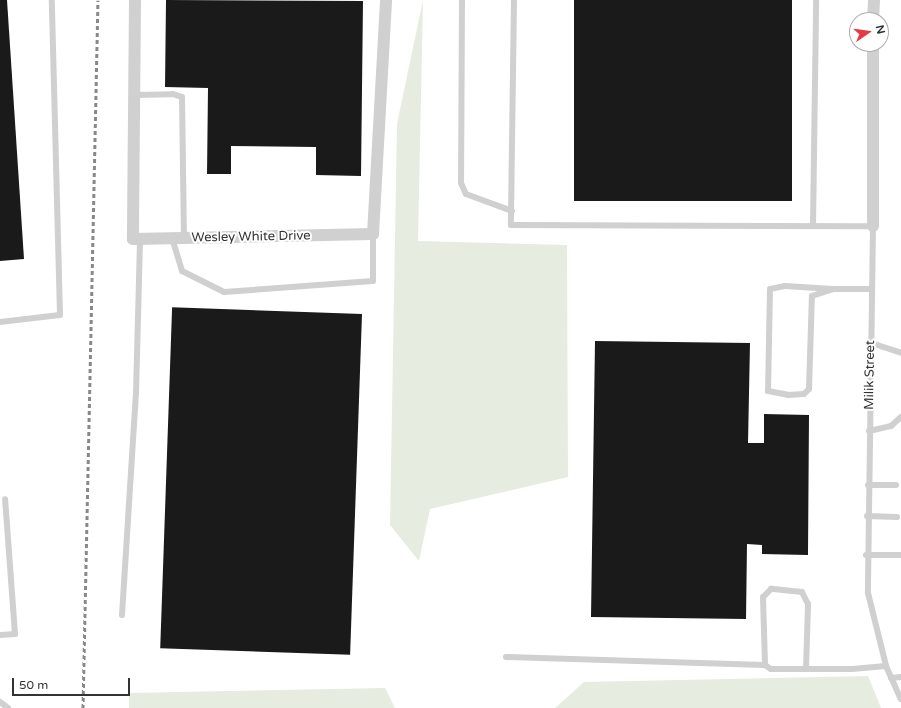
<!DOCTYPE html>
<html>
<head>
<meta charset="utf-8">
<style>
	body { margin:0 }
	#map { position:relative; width:901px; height:708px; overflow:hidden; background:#fff; font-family:"Varela Round",sans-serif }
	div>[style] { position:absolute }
	.green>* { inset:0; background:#e6ecdf }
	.building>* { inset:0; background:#1a1a1a; transform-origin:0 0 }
	.service>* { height:6px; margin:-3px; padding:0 3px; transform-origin:3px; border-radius:3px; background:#d0d0d0 }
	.minor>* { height:12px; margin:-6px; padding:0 6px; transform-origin:6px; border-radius:6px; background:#d0d0d0 }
	.rail>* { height:3px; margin-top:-1.5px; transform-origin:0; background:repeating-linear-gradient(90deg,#888 0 4px,transparent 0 7px) }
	span { translate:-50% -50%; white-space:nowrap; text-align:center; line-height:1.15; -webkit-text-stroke:4px #fff; paint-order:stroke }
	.street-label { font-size:13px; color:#333 }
	.north { position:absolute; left:849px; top:12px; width:40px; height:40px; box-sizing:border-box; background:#fff; border:1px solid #adadad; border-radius:50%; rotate:77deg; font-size:11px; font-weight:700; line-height:16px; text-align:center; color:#333 }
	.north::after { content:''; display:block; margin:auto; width:14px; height:18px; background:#e63946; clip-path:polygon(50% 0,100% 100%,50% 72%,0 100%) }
	.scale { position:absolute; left:12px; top:678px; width:118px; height:18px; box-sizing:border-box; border:2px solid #333; border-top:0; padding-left:5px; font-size:12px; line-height:14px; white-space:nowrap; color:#333; -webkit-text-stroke:3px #fff; paint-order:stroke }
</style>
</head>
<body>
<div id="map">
	<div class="green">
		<i style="clip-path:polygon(423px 0,418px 241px,567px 245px,568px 477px,430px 509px,419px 561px,390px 525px,397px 124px)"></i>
		<i style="clip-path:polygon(868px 676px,881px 708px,555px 708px,584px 682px)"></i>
		<i style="clip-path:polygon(385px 688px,395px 708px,129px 708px,129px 693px)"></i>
	</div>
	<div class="building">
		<i style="clip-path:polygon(0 0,7px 0,24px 259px,0 261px)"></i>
		<i style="clip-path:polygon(166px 0,363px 1px,361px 176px,316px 175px,316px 147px,231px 146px,231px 174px,207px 174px,208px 88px,165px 87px)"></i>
		<i style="left:574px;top:0;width:218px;height:201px"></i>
		<i style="left:362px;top:314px;width:341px;height:190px;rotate:92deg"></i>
		<i style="clip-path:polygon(595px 341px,750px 343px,748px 443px,764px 443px,764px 414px,809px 415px,808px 555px,762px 554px,762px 545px,747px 544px,746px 619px,591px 617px)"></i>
	</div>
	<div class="service">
		<i style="left:462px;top:0;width:183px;rotate:90.3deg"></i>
		<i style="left:461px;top:183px;width:12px;rotate:66deg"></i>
		<i style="left:466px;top:194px;width:49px;rotate:20.3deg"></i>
		<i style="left:514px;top:0;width:225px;rotate:90.8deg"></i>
		<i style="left:511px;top:225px;width:362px;rotate:0.2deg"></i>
		<i style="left:873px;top:226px;width:367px;rotate:90.8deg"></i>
		<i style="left:868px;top:593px;width:75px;rotate:76.1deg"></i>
		<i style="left:886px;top:666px;width:36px;rotate:66deg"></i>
		<i style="left:134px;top:95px;width:39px;rotate:-1deg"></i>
		<i style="left:173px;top:94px;width:9px;rotate:18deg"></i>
		<i style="left:182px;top:97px;width:141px;rotate:89.2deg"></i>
		<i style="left:813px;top:226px;width:226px;rotate:-89.2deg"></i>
		<i style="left:172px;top:238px;width:34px;rotate:73deg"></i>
		<i style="left:182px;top:271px;width:47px;rotate:26.6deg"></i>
		<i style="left:224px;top:292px;width:149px;rotate:-4.2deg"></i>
		<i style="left:373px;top:281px;width:47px;rotate:-90deg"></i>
		<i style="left:833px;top:289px;width:48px;rotate:-176.4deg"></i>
		<i style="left:785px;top:286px;width:15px;rotate:169deg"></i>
		<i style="left:770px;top:289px;width:102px;rotate:91.1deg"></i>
		<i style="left:768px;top:391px;width:20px;rotate:11deg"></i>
		<i style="left:788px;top:395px;width:16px;rotate:-4deg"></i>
		<i style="left:804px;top:394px;width:7px;rotate:-45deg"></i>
		<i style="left:809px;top:389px;width:93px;rotate:-88.2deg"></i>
		<i style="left:812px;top:296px;width:22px;rotate:-18deg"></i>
		<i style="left:833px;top:289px;width:39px"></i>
		<i style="left:0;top:322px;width:60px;rotate:-6.7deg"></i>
		<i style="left:60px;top:315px;width:315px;rotate:-91.5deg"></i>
		<i style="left:871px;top:343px;width:32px;rotate:18deg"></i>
		<i style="left:869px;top:431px;width:23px;rotate:-13deg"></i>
		<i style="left:891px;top:426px;width:13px;rotate:-42deg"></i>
		<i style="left:868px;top:485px;width:28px"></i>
		<i style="left:867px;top:516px;width:30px;rotate:2deg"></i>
		<i style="left:866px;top:555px;width:35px"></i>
		<i style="left:122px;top:615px;width:221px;rotate:-86.4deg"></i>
		<i style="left:136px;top:394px;width:155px;rotate:-88.5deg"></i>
		<i style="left:0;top:635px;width:15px;rotate:-4deg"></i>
		<i style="left:15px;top:634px;width:135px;rotate:-94.2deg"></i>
		<i style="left:506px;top:657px;width:259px;rotate:1.8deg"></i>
		<i style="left:806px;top:669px;width:65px;rotate:-88.2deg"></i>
		<i style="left:808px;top:604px;width:13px;rotate:-117deg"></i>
		<i style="left:802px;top:592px;width:31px;rotate:-174deg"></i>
		<i style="left:771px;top:589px;width:11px;rotate:135deg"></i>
		<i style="left:763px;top:597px;width:68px;rotate:88.3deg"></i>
		<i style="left:765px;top:665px;width:7px;rotate:34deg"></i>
		<i style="left:771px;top:669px;width:81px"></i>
		<i style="left:852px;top:669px;width:34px;rotate:-5deg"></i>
		<i style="left:891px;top:678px;width:10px;rotate:-6deg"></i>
		<i style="left:0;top:702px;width:10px;rotate:37deg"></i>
	</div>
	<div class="minor">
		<i style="left:135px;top:0;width:239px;rotate:90.5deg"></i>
		<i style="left:133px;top:239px;width:240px;rotate:-1.2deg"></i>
		<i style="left:373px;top:234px;width:234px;rotate:-86.8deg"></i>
		<i style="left:873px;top:20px;width:20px;rotate:-87deg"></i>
		<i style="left:873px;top:226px;width:182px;rotate:-90deg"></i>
	</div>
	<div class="rail">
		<i style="left:83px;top:708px;width:708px;rotate:-88.79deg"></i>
	</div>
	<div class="street-label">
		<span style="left:251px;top:237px;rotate:-1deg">Wesley White Drive</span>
		<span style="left:870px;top:375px;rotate:-89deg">Milik Street</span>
	</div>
	<div class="north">N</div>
	<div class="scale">50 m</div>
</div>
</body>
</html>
